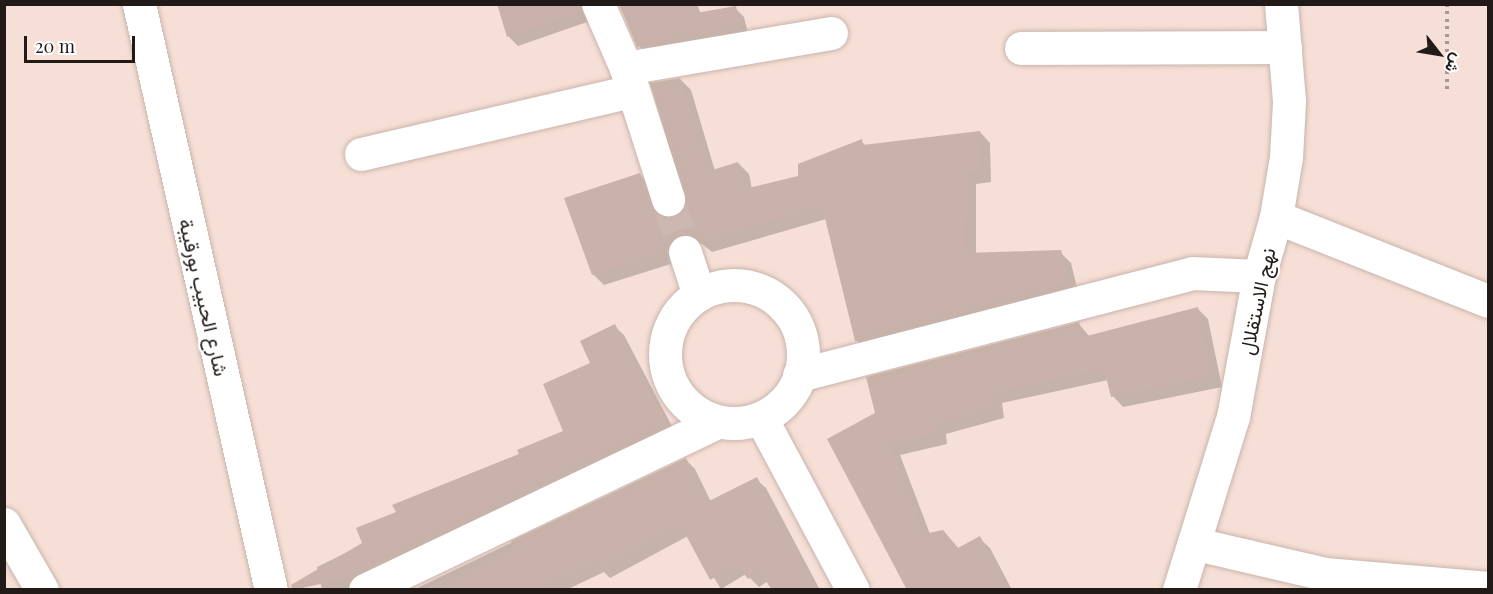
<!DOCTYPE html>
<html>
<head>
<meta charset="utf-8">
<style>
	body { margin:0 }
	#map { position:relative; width:1493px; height:594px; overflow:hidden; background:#f6dfd6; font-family:"Playfair Display",Vazirmatn,serif }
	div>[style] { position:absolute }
	.shadow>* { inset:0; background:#0003 }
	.building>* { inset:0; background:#c8b2a9 }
	.minor-tunnel>* { height:33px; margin-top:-16.5px; transform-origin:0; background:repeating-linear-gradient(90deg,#ccb8b0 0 33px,transparent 0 49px) }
	.path>* { height:4px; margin-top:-2px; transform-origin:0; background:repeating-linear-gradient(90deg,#a89790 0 3px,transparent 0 7.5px) }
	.roads { filter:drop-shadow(0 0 2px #c9b4ab) drop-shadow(0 0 2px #c9b4ab) }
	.minor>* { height:33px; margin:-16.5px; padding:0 16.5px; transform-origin:16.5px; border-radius:16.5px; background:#fff }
	.minor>.ring { margin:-16.5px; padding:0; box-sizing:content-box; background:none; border:33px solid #fff; border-radius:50% }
	span { translate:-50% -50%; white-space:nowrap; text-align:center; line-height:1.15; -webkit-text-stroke:4.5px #fff; paint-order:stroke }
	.street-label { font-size:20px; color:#221a17 }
	.frame { position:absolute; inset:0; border:6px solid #221a17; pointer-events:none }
	.north { position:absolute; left:1409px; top:24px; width:60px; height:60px; -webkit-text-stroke:4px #fff; paint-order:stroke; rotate:121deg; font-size:16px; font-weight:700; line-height:24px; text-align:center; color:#221a17 }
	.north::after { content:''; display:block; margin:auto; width:21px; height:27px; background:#221a17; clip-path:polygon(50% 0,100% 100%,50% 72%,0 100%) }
	.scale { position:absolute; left:24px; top:36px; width:111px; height:27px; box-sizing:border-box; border:3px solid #221a17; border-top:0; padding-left:8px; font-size:18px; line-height:21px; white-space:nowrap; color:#221a17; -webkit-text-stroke:4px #fff; paint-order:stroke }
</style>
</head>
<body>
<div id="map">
	<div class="shadow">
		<i style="clip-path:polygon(499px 4px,591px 4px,590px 21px,518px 46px,509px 37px)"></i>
		<i style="clip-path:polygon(620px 4px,697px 4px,701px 14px,735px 8px,744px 17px,749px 38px,648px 55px,639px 46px)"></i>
		<i style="clip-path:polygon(680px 79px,691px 90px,715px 171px,738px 163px,749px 174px,752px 189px,800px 177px,861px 141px,866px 146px,980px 132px,990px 143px,991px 182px,976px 184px,976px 254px,1060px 252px,1071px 263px,1079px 296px,867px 351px,856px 340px,826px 219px,712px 252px,702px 244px,691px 244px,677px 262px,604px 285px,593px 274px,639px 174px,650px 185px,663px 218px,683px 213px,687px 193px)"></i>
		<i style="clip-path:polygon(1198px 309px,1208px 319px,1222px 387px,1123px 407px,1113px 396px,1108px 380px,1002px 403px,1004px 418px,946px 434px,947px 444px,900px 455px,930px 534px,943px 531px,959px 549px,979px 538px,990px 548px,1012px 590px,908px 590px,829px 440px,1078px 323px,1090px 337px)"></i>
		<i style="clip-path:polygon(614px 326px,624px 335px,676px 434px,361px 590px,322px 590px,317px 567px,364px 544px,398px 513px,565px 432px,592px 364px)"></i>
		<i style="clip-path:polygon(685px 459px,695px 469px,711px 502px,756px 479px,766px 488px,820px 590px,773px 590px,768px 581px,759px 587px,746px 574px,721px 589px,688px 536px,610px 578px,604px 572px,566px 590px,413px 590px)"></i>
	</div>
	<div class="building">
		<i style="clip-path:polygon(497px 4px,580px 4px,581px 12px,507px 37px)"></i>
		<i style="clip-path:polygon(619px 4px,693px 4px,696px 13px,736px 6px,741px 29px,637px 47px)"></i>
		<i style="clip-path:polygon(680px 78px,709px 171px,738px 162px,744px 189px,798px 176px,798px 164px,862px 139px,863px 145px,980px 131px,981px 171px,966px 174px,965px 253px,1061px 250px,1070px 285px,855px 341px,822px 206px,700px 242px,689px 234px,680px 234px,671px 240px,667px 252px,592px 275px,564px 198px,640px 173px,656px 213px,673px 217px,686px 204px,650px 83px)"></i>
		<i style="clip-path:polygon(1198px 307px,1212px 376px,1111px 397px,1104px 369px,992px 393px,994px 408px,936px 423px,937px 433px,890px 444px,924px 534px,943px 530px,958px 548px,980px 536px,1009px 590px,907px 590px,827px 439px,875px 413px,866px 377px,1079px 322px,1083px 337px)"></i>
		<i style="clip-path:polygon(615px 324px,668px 425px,352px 577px,293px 590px,291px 585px,362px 543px,356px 528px,396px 512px,392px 505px,519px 454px,517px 450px,563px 431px,543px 384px,590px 363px,580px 341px)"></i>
		<i style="clip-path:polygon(686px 458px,707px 502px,757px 477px,817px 590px,772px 590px,759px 571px,748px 579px,737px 565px,710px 580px,681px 526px,599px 569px,596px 563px,537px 590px,435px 590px,514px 551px,511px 541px)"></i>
	</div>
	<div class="minor-tunnel">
		<i style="left:668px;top:199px;width:56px;rotate:72.2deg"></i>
	</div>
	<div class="path">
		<i style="left:1447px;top:4px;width:87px;rotate:90deg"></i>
	</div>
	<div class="roads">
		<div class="minor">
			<i style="left:139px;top:4px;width:601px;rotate:77.31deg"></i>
			<i style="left:598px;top:4px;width:70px;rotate:66.4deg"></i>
			<i style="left:626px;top:68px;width:138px;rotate:72.2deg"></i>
			<i style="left:1021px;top:48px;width:264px;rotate:-0.2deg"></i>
			<i style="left:626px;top:68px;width:208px;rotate:-9.7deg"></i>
			<i style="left:361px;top:154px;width:278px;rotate:-13.1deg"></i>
			<i style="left:1276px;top:217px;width:228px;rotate:21.6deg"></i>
			<i style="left:685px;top:252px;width:45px;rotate:72deg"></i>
			<i class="ring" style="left:665px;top:285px;width:105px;height:105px"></i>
			<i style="left:799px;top:375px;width:406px;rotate:-14.5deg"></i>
			<i style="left:1192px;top:273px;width:67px;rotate:2.6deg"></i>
			<i style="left:761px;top:418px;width:195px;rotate:61.9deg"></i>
			<i style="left:4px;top:524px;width:76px;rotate:60.1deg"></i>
			<i style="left:1196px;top:544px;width:132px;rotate:13.1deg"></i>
			<i style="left:1325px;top:574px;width:164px;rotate:4.9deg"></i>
			<i style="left:365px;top:590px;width:390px;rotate:-25.5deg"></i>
			<i style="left:1179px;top:590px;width:181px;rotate:-72.7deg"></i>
			<i style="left:1233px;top:417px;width:143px;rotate:-79.6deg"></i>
			<i style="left:1259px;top:276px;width:61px;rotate:-73.9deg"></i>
			<i style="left:1276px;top:217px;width:61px;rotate:-80.5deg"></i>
			<i style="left:1286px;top:157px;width:56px;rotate:-86.9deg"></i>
			<i style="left:1289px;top:101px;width:97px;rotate:-94.7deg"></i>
		</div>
	</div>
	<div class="street-label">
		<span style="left:205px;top:297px;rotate:77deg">شارع الحبيب بورقيبة</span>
		<span style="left:1256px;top:301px;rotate:-78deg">نهج الاستقلال</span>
	</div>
	<div class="frame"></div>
	<div class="north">ش</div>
	<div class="scale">20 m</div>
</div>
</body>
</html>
